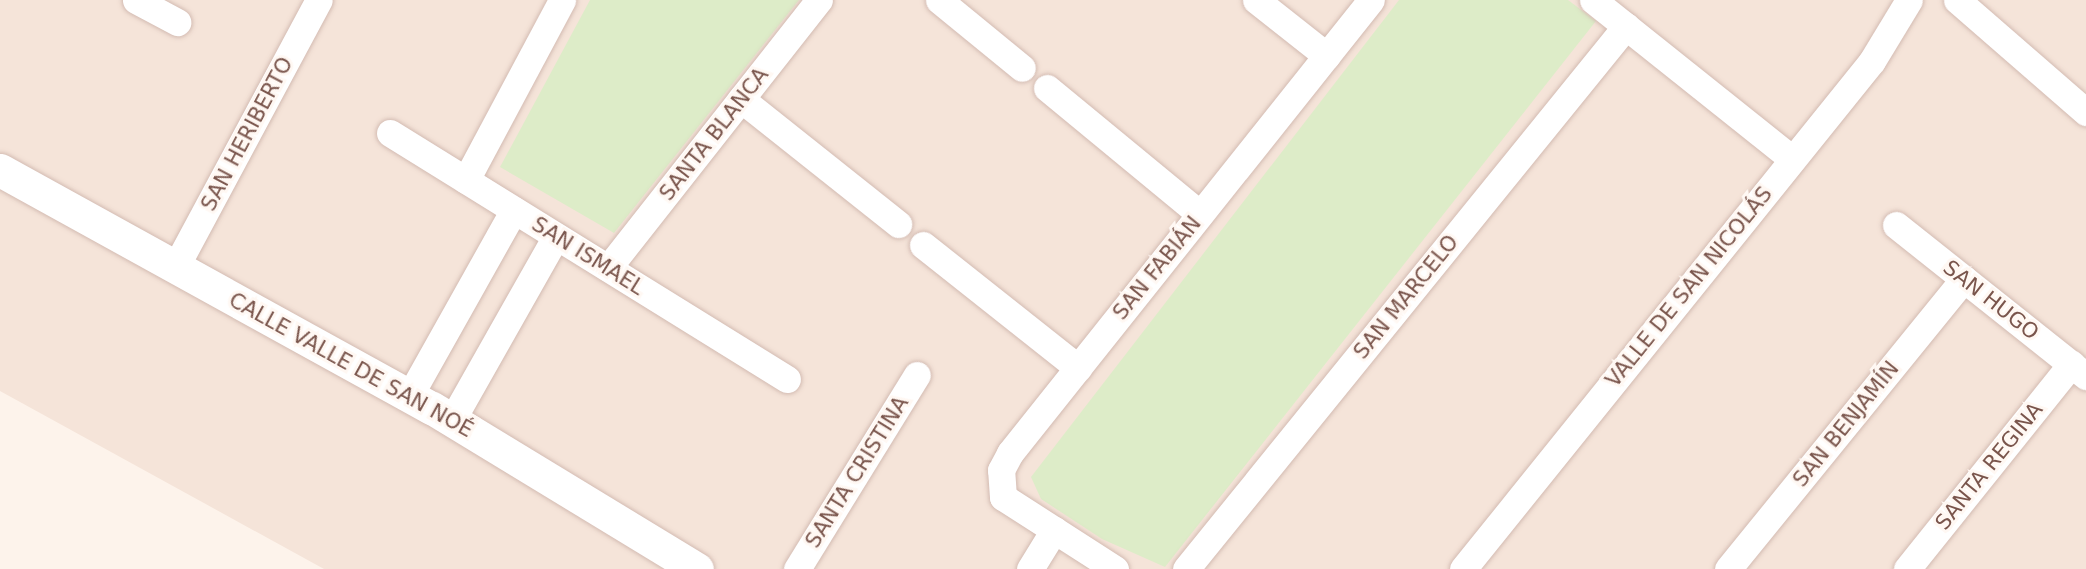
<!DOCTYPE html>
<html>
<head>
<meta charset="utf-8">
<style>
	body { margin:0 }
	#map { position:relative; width:2086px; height:569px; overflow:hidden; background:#fdf3eb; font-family:"DejaVu Sans",sans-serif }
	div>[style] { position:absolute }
	.residential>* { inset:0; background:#f5e4d9 }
	.green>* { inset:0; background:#ddecc8 }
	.roads { filter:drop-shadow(0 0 2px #d3bbb2) drop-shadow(0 0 2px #d3bbb2) }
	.street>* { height:27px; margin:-13.5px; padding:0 13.5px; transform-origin:13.5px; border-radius:13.5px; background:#fff }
	.secondary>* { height:33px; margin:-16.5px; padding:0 16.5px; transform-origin:16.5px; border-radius:16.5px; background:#fff }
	span { translate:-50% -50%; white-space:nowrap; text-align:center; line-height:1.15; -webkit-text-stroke:6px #fff8f3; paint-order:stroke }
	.street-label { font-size:21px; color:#7a554c }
</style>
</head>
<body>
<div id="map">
	<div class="residential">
		<i style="clip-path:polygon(0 0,2086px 0,2086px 569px,324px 569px,0 391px)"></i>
	</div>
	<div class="green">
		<i style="clip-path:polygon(590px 0,799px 0,614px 233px,500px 167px)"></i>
		<i style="clip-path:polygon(1399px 0,1568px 0,1596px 21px,1165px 567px,1102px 539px,1041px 499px,1031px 477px)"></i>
	</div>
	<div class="roads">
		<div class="street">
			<i style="left:136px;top:0;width:47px;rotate:28.2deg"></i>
			<i style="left:939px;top:0;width:107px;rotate:39.3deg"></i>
			<i style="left:1256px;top:0;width:90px;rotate:38.3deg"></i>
			<i style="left:1593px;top:0;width:255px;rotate:38.6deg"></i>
			<i style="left:1957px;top:0;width:171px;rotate:41deg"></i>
			<i style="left:1047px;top:88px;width:198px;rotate:39.5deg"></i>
			<i style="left:741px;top:99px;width:201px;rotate:38.5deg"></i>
			<i style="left:390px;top:133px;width:467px;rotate:31.8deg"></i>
			<i style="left:466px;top:180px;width:204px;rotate:-61.9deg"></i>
			<i style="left:1896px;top:225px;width:243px;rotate:38.5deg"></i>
			<i style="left:923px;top:245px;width:198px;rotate:38.4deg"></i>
			<i style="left:175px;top:268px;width:304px;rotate:-61.8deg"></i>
			<i style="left:608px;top:268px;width:341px;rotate:-51.8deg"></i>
			<i style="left:410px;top:395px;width:212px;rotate:-60.7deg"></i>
			<i style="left:452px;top:420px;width:211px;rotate:-60.5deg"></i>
			<i style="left:797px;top:569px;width:228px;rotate:-58.3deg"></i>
			<i style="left:1030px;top:569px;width:46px;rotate:-58.4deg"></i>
			<i style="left:1115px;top:569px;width:133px;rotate:-147.3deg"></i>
			<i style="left:1003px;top:497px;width:27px;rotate:-94deg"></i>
			<i style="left:1001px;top:470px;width:19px;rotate:-62deg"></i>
			<i style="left:1010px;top:453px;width:579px;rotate:-51.45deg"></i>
			<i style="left:1186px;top:569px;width:699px;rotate:-50.98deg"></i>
			<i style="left:1463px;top:569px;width:652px;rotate:-51.16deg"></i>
			<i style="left:1872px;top:61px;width:71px;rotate:-58.8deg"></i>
			<i style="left:1728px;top:569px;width:374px;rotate:-50.9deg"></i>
			<i style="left:1907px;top:569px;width:263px;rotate:-51.3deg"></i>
		</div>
		<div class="secondary">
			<i style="left:0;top:170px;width:493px;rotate:28.9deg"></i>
			<i style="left:432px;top:408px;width:310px;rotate:31.3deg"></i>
		</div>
	</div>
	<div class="street-label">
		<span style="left:247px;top:134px;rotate:-62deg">SAN HERIBERTO</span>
		<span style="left:714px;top:134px;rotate:-52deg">SANTA BLANCA</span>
		<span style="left:588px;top:256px;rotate:32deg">SAN ISMAEL</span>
		<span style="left:1157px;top:268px;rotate:-51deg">SAN FABIÁN</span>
		<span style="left:1689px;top:287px;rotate:-51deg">VALLE DE SAN NICOLÁS</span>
		<span style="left:1406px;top:297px;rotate:-51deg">SAN MARCELO</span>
		<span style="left:1991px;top:300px;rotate:38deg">SAN HUGO</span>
		<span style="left:351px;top:365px;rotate:29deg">CALLE VALLE DE SAN NOÉ</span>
		<span style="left:1846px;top:424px;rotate:-51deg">SAN BENJAMÍN</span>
		<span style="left:1989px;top:466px;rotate:-51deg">SANTA REGINA</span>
		<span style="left:857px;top:472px;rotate:-58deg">SANTA CRISTINA</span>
	</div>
</div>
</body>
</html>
